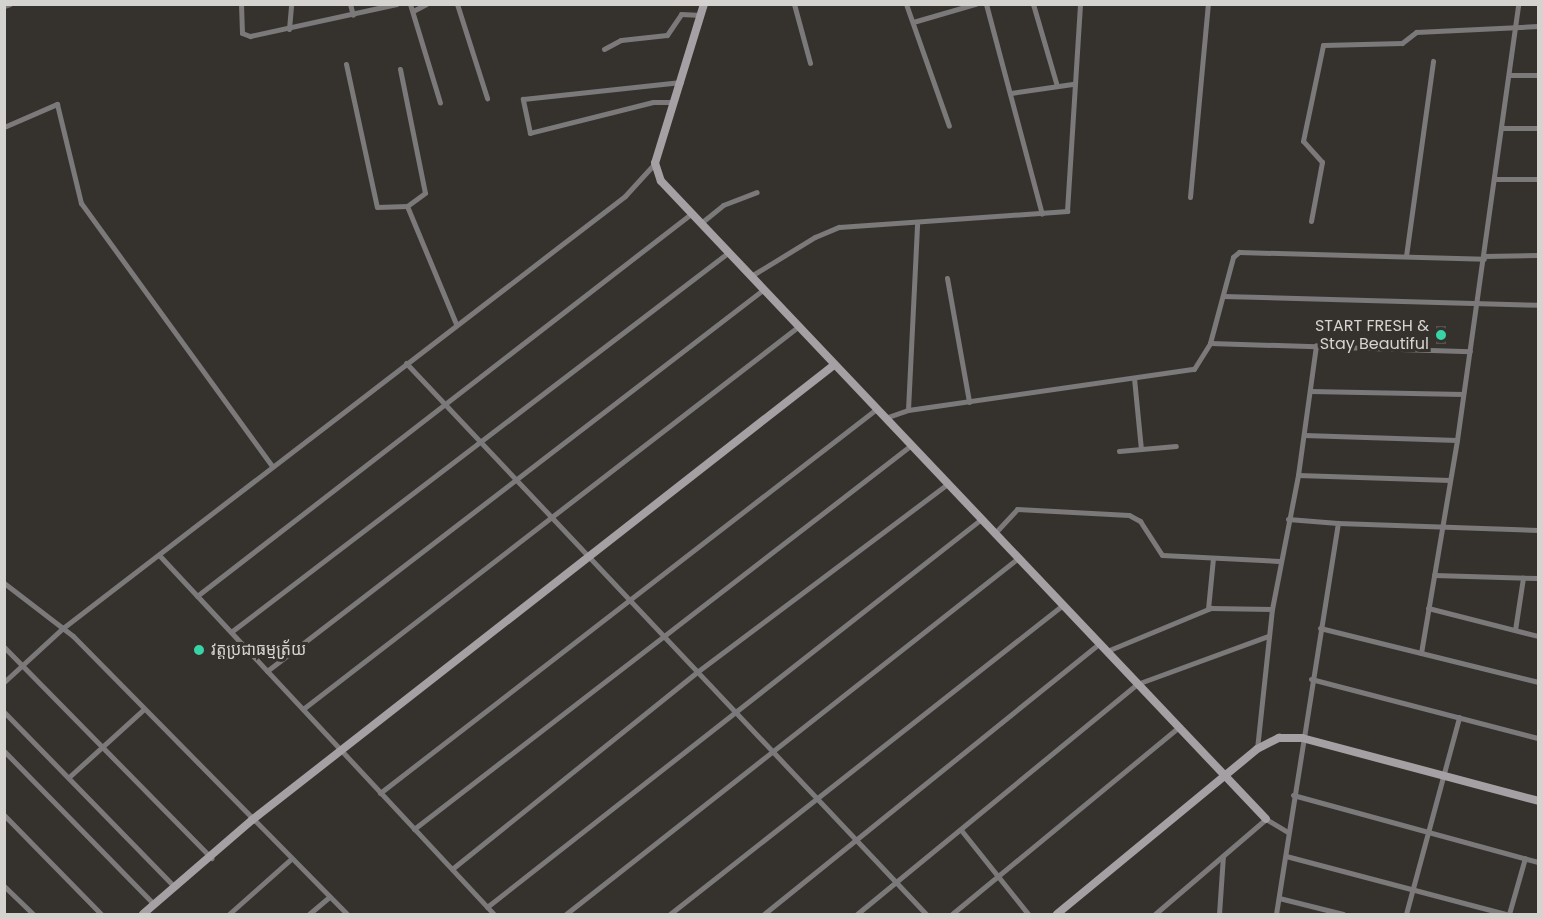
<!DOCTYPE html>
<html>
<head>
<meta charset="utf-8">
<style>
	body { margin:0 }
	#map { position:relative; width:1543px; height:919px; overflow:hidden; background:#35322e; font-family:Poppins,"Noto Sans Khmer",sans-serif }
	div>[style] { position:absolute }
	.building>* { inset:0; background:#565052; transform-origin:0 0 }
	.street>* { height:5px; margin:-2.5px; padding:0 2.5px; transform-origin:2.5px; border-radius:2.5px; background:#7b797a }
	.secondary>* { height:8px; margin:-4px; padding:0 4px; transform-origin:4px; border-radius:4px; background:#a4a0a3 }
	.dots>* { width:16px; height:16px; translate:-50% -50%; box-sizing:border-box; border:3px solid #35322e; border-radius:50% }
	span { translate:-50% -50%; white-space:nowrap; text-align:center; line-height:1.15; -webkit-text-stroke:6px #35322e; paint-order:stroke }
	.poi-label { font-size:16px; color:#d5d3d0 }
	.right { translate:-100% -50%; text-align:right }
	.left { translate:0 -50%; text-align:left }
	.frame { position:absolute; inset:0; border:6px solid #d5d3d0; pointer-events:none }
</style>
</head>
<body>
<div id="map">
	<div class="building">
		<i style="left:1436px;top:326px;width:10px;height:18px"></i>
	</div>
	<div class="street">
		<i style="left:241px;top:4px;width:29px;rotate:88deg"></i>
		<i style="left:242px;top:33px;width:9px;rotate:21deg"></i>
		<i style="left:250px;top:36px;width:150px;rotate:-12.3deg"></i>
		<i style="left:350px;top:4px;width:11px;rotate:75deg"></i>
		<i style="left:410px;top:4px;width:103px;rotate:73.1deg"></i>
		<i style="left:457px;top:4px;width:99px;rotate:72.3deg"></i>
		<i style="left:794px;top:4px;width:61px;rotate:74.8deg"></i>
		<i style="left:906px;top:4px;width:129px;rotate:70.6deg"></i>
		<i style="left:986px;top:4px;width:217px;rotate:75.1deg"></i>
		<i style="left:1033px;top:4px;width:85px;rotate:73.7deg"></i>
		<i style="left:4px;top:6px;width:6px;rotate:-18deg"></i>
		<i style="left:413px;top:11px;width:15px;rotate:-28deg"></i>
		<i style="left:913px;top:22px;width:65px;rotate:-16.2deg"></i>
		<i style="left:289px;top:29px;width:25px;rotate:-85deg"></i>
		<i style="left:604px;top:49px;width:19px;rotate:-28deg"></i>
		<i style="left:621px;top:40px;width:46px;rotate:-6.2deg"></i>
		<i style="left:667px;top:35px;width:25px;rotate:-56deg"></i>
		<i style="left:681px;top:14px;width:20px;rotate:3deg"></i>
		<i style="left:346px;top:64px;width:146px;rotate:77.8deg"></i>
		<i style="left:377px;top:207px;width:30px;rotate:-2deg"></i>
		<i style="left:407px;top:206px;width:128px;rotate:67.4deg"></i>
		<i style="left:400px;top:69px;width:126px;rotate:78.6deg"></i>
		<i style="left:425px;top:193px;width:22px;rotate:144deg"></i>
		<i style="left:1509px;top:75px;width:29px"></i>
		<i style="left:1011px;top:93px;width:62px;rotate:-8.4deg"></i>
		<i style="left:674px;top:102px;width:21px;rotate:180deg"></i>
		<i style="left:653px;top:102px;width:127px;rotate:165.9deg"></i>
		<i style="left:530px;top:133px;width:35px;rotate:-102deg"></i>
		<i style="left:523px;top:99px;width:159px;rotate:-6.1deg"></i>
		<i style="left:4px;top:127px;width:58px;rotate:-23.5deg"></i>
		<i style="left:57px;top:104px;width:102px;rotate:76.4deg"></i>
		<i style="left:81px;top:203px;width:325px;rotate:54deg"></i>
		<i style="left:1501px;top:128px;width:37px"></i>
		<i style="left:1496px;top:179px;width:42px"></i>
		<i style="left:1190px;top:197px;width:194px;rotate:-84.7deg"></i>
		<i style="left:1311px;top:221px;width:60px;rotate:-79.4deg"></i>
		<i style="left:1322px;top:162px;width:28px;rotate:-132deg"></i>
		<i style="left:1303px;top:141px;width:98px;rotate:-78.2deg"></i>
		<i style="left:1323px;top:45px;width:79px;rotate:-1.5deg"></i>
		<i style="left:1402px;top:43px;width:18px;rotate:-38deg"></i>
		<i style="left:1416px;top:32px;width:122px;rotate:-2.8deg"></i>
		<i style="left:701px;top:223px;width:28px;rotate:-39deg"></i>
		<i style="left:723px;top:205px;width:36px;rotate:-21deg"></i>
		<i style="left:1406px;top:256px;width:197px;rotate:-82.1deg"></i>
		<i style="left:1484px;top:256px;width:54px;rotate:-1.1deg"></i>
		<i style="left:751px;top:276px;width:75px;rotate:-31.4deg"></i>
		<i style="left:815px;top:237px;width:26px;rotate:-23deg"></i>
		<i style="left:839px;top:227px;width:229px;rotate:-4deg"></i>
		<i style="left:1067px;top:211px;width:207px;rotate:-86.4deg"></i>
		<i style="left:947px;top:278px;width:126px;rotate:79.9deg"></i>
		<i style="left:1223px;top:296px;width:315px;rotate:1.6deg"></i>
		<i style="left:1210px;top:343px;width:260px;rotate:1.8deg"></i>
		<i style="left:406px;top:363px;width:758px;rotate:46.66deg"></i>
		<i style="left:1134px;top:378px;width:71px;rotate:84.4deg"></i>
		<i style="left:1310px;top:391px;width:153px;rotate:1.1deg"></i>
		<i style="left:908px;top:410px;width:187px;rotate:-87.2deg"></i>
		<i style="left:885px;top:418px;width:24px;rotate:-19deg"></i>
		<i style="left:908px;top:410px;width:289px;rotate:-8.2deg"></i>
		<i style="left:1194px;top:369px;width:31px;rotate:-58deg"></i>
		<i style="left:1210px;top:343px;width:89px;rotate:-75deg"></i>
		<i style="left:1233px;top:257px;width:8px;rotate:-40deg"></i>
		<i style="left:1239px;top:252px;width:245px;rotate:1.6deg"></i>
		<i style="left:1304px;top:435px;width:153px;rotate:1.9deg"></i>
		<i style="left:1119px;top:451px;width:57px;rotate:-5deg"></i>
		<i style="left:1298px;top:475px;width:152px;rotate:1.9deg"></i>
		<i style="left:1288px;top:519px;width:50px;rotate:4.6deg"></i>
		<i style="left:994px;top:534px;width:34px;rotate:-47deg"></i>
		<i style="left:1017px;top:509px;width:112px;rotate:3.1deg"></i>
		<i style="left:1129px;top:515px;width:13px;rotate:29deg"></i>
		<i style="left:1140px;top:521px;width:40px;rotate:57.1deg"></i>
		<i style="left:1162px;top:555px;width:117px;rotate:2.9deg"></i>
		<i style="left:159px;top:555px;width:491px;rotate:47deg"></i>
		<i style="left:1434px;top:575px;width:104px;rotate:1.7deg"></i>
		<i style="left:4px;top:583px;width:87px;rotate:37.5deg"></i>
		<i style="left:73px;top:636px;width:390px;rotate:45.4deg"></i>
		<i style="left:197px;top:596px;width:626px;rotate:-37.73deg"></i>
		<i style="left:1428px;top:608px;width:114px;rotate:14.3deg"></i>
		<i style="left:1208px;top:609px;width:51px;rotate:-84.4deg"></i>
		<i style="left:1320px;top:628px;width:225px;rotate:13.9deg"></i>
		<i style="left:1515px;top:630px;width:53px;rotate:-81.3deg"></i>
		<i style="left:231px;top:632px;width:626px;rotate:-37.35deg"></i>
		<i style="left:4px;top:647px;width:296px;rotate:45.5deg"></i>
		<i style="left:1107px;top:651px;width:113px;rotate:-22.5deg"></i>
		<i style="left:1211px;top:608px;width:61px;rotate:0.9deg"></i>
		<i style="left:1421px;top:653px;width:216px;rotate:-80.4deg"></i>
		<i style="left:1457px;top:440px;width:440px;rotate:-82deg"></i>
		<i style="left:267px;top:671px;width:627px;rotate:-37.55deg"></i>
		<i style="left:1311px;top:679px;width:235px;rotate:14.6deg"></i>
		<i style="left:4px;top:682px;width:80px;rotate:-42.5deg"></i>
		<i style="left:63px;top:628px;width:709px;rotate:-37.55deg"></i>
		<i style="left:625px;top:196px;width:45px;rotate:-47.7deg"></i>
		<i style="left:303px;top:709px;width:627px;rotate:-37.67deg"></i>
		<i style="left:4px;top:712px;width:243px;rotate:45.7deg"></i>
		<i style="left:1257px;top:749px;width:141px;rotate:-83.9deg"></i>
		<i style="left:1272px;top:609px;width:136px;rotate:-79deg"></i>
		<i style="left:1298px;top:475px;width:131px;rotate:-82.1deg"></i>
		<i style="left:4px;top:751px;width:214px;rotate:45.6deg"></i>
		<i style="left:69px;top:777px;width:101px;rotate:-42.2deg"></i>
		<i style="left:380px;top:793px;width:626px;rotate:-37.73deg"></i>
		<i style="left:1293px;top:795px;width:254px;rotate:15.3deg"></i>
		<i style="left:4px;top:815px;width:139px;rotate:45.6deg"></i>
		<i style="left:414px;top:829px;width:627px;rotate:-37.67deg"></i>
		<i style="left:961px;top:830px;width:107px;rotate:51.4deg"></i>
		<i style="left:1286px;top:856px;width:227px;rotate:14.8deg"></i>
		<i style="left:452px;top:869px;width:314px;rotate:-38.8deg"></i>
		<i style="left:697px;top:672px;width:311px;rotate:-36.9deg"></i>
		<i style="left:4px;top:886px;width:40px;rotate:44deg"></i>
		<i style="left:1279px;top:898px;width:66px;rotate:14deg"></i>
		<i style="left:487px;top:907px;width:627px;rotate:-38.13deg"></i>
		<i style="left:229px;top:914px;width:83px;rotate:-41.6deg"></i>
		<i style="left:309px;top:914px;width:26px;rotate:-40deg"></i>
		<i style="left:566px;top:914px;width:574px;rotate:-38.21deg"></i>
		<i style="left:670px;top:914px;width:499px;rotate:-38.2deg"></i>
		<i style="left:764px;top:914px;width:432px;rotate:-38.9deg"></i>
		<i style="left:857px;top:914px;width:362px;rotate:-39.4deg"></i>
		<i style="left:1137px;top:684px;width:140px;rotate:-20.1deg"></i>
		<i style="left:952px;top:914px;width:294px;rotate:-39.5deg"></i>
		<i style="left:1155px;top:914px;width:146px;rotate:-40.6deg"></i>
		<i style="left:1266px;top:819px;width:26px;rotate:31deg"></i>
		<i style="left:1219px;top:914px;width:58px;rotate:-86.1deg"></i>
		<i style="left:1276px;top:914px;width:396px;rotate:-81deg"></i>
		<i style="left:1338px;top:523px;width:200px;rotate:2deg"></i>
		<i style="left:1406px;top:914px;width:204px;rotate:-74.9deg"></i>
		<i style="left:1509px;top:914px;width:58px;rotate:-74.1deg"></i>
	</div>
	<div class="secondary">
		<i style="left:704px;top:4px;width:166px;rotate:107.1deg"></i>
		<i style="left:655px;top:163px;width:19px;rotate:72deg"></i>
		<i style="left:661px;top:181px;width:879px;rotate:46.52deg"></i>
		<i style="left:143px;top:914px;width:144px;rotate:-40.8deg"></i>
		<i style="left:252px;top:820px;width:739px;rotate:-38.02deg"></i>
		<i style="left:1057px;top:914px;width:259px;rotate:-39.5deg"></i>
		<i style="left:1257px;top:749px;width:25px;rotate:-27deg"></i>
		<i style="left:1279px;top:738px;width:23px"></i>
		<i style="left:1302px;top:738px;width:244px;rotate:14.9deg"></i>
	</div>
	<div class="dots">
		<i style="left:1441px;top:335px;background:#37d4a6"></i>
		<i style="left:199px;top:650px;background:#37d4a6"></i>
	</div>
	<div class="poi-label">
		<span class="right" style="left:1429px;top:335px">START FRESH &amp;<br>Stay Beautiful</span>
		<span class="left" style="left:211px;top:650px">វត្តប្រជាធម្មត្រ័យ</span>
	</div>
	<div class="frame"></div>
</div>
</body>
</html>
